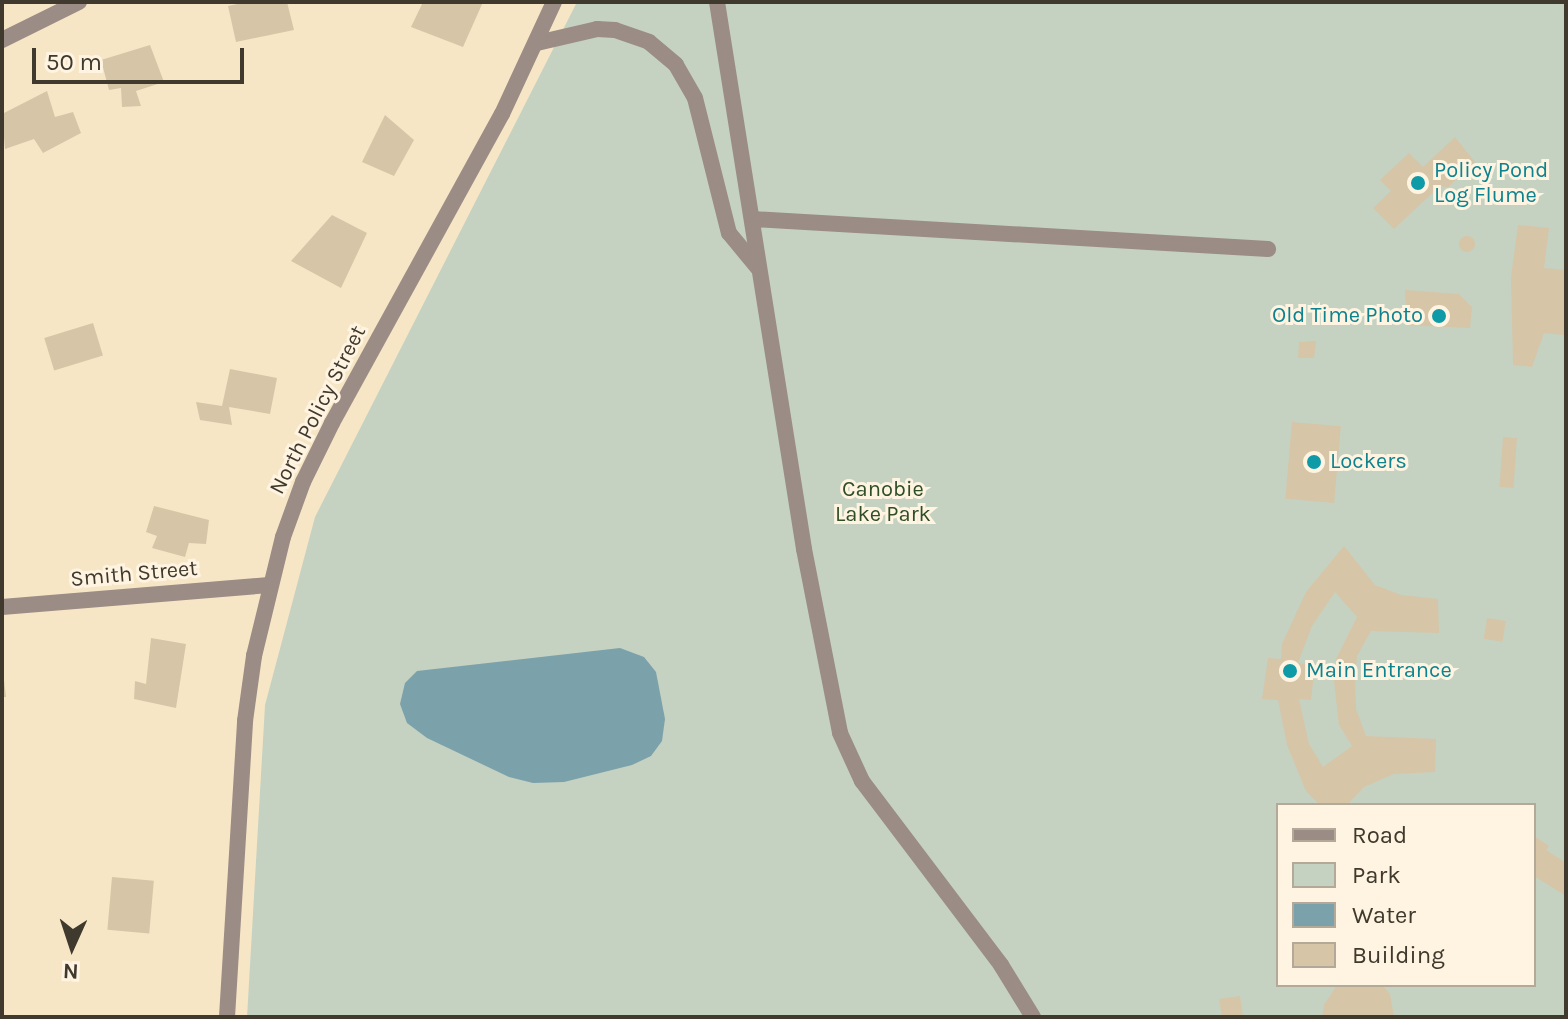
<!DOCTYPE html>
<html>
<head>
<meta charset="utf-8">
<style>
	body { margin:0 }
	#map { position:relative; width:1568px; height:1019px; overflow:hidden; background:#f7e6c6; font-family:Karla,sans-serif }
	div>[style] { position:absolute }
	.green>* { inset:0; background:#c5d2c2 }
	.water>* { inset:0; background:#7ba1aa }
	.building>* { inset:0; background:#d6c5a7; transform-origin:0 0 }
	.round { border-radius:50% }
	.service>* { height:16px; margin:-8px; padding:0 8px; transform-origin:8px; border-radius:8px; background:#9b8c86 }
	.minor>* { height:16px; margin:-8px; padding:0 8px; transform-origin:8px; border-radius:8px; background:#9b8c86 }
	.tertiary>* { height:16px; margin:-8px; padding:0 8px; transform-origin:8px; border-radius:8px; background:#9b8c86 }
	.dots>* { width:22px; height:22px; translate:-50% -50%; box-sizing:border-box; border:4px solid #fef4e1; border-radius:50% }
	span { translate:-50% -50%; white-space:nowrap; text-align:center; line-height:1.15; -webkit-text-stroke:6px #fef4e1; paint-order:stroke }
	.culture-label { font-size:22px; color:#0d838f }
	.left { translate:0 -50%; text-align:left }
	.right { translate:-100% -50%; text-align:right }
	.street-label { font-size:22px; color:#40392d }
	.park-label { font-size:22px; color:#2f4e26 }
	.frame { position:absolute; inset:0; border:4px solid #40392d; pointer-events:none }
	.legend { position:absolute; left:1276px; top:803px; width:260px; height:184px; box-sizing:border-box; background:#fef4e1; border:2px solid #b2a999; margin:0; padding:10px 14px; list-style:none; font-size:24px; color:#40392d }
	.legend li { display:flex; align-items:center; gap:16px; height:40px }
	.legend b { width:40px; border:2px solid #b2a999 }
	.north { position:absolute; left:32px; top:907px; width:80px; height:80px; -webkit-text-stroke:6px #fef4e1; paint-order:stroke; rotate:183deg; font-size:22px; font-weight:700; line-height:32px; text-align:center; color:#40392d }
	.north::after { content:''; display:block; margin:auto; width:28px; height:36px; background:#40392d; clip-path:polygon(50% 0,100% 100%,50% 72%,0 100%) }
	.scale { position:absolute; left:32px; top:48px; width:212px; height:36px; box-sizing:border-box; border:4px solid #40392d; border-top:0; padding-left:10px; font-size:24px; line-height:28px; white-space:nowrap; color:#40392d; -webkit-text-stroke:6px #fef4e1; paint-order:stroke }
</style>
</head>
<body>
<div id="map">
	<div class="green">
		<i style="clip-path:polygon(evenodd,577px 2px,1566px 2px,1566px 1017px,247px 1017px,265px 705px,315px 517px,577px 2px,1278px 805px,1534px 805px,1534px 985px,1278px 985px,1278px 805px)"></i>
	</div>
	<div class="water">
		<i style="clip-path:polygon(620px 648px,644px 657px,656px 672px,665px 719px,662px 741px,651px 756px,632px 765px,564px 782px,533px 783px,509px 777px,427px 738px,407px 723px,400px 704px,405px 683px,417px 671px)"></i>
	</div>
	<div class="building">
		<i style="clip-path:polygon(247px 2px,287px 2px,294px 30px,236px 42px,228px 6px)"></i>
		<i style="clip-path:polygon(423px 2px,483px 2px,463px 47px,411px 27px)"></i>
		<i style="clip-path:polygon(150px 45px,164px 82px,136px 91px,141px 106px,122px 107px,121px 88px,109px 90px,101px 60px)"></i>
		<i style="clip-path:polygon(47px 91px,55px 117px,73px 112px,81px 133px,43px 153px,34px 139px,5px 149px,2px 114px)"></i>
		<i style="clip-path:polygon(385px 115px,414px 140px,394px 176px,362px 162px)"></i>
		<i style="clip-path:polygon(1455px 137px,1475px 162px,1448px 187px,1440px 186px,1394px 229px,1373px 208px,1391px 191px,1380px 180px,1409px 153px,1423px 167px)"></i>
		<i style="clip-path:polygon(332px 215px,367px 233px,341px 288px,291px 261px)"></i>
		<i style="clip-path:polygon(1518px 225px,1549px 228px,1544px 268px,1566px 270px,1564px 335px,1544px 333px,1532px 367px,1513px 365px,1511px 277px)"></i>
		<i class="round" style="left:1459px;top:236px;width:16px;height:16px"></i>
		<i style="clip-path:polygon(1405px 290px,1459px 294px,1472px 307px,1470px 328px,1407px 325px)"></i>
		<i style="left:93px;top:323px;width:34px;height:51px;rotate:73deg"></i>
		<i style="clip-path:polygon(1316px 341px,1314px 358px,1298px 358px,1299px 342px)"></i>
		<i style="clip-path:polygon(230px 369px,277px 378px,270px 414px,229px 407px,232px 425px,200px 420px,196px 402px,222px 406px)"></i>
		<i style="left:1292px;top:422px;width:49px;height:77px;rotate:5deg"></i>
		<i style="left:1503px;top:437px;width:14px;height:50px;rotate:4deg"></i>
		<i style="clip-path:polygon(154px 506px,209px 520px,206px 544px,189px 543px,185px 557px,152px 548px,157px 536px,146px 532px)"></i>
		<i style="clip-path:polygon(evenodd,1344px 546px,1375px 585px,1401px 595px,1438px 599px,1439px 633px,1371px 631px,1357px 656px,1355px 677px,1356px 709px,1366px 736px,1436px 739px,1435px 772px,1394px 774px,1364px 787px,1347px 805px,1320px 805px,1306px 791px,1287px 745px,1278px 700px,1262px 699px,1268px 658px,1281px 659px,1282px 644px,1306px 592px,1344px 546px,1335px 592px,1357px 617px,1336px 659px,1334px 681px,1339px 725px,1352px 746px,1323px 767px,1309px 744px,1299px 699px,1311px 700px,1315px 665px,1298px 663px,1312px 626px,1335px 592px)"></i>
		<i style="left:1487px;top:618px;width:19px;height:21px;rotate:9deg"></i>
		<i style="clip-path:polygon(151px 638px,186px 644px,176px 708px,134px 699px,135px 681px,146px 684px)"></i>
		<i style="clip-path:polygon(2px 663px,6px 697px,2px 697px)"></i>
		<i style="clip-path:polygon(1534px 836px,1549px 846px,1546px 850px,1566px 863px,1566px 896px,1534px 876px)"></i>
		<i style="left:112px;top:877px;width:42px;height:53px;rotate:5deg"></i>
		<i style="clip-path:polygon(1337px 985px,1382px 985px,1390px 994px,1394px 1017px,1322px 1017px,1324px 1005px)"></i>
		<i style="clip-path:polygon(1240px 996px,1243px 1017px,1222px 1017px,1219px 999px)"></i>
	</div>
	<div class="service">
		<i style="left:717px;top:2px;width:554px;rotate:80.96deg"></i>
		<i style="left:804px;top:549px;width:187px;rotate:78.9deg"></i>
		<i style="left:840px;top:733px;width:53px;rotate:65.4deg"></i>
		<i style="left:862px;top:781px;width:231px;rotate:52.9deg"></i>
		<i style="left:1001px;top:965px;width:61px;rotate:58.4deg"></i>
		<i style="left:537px;top:43px;width:62px;rotate:-13.1deg"></i>
		<i style="left:597px;top:29px;width:18px;rotate:3deg"></i>
		<i style="left:615px;top:30px;width:36px;rotate:19deg"></i>
		<i style="left:649px;top:42px;width:35px;rotate:40deg"></i>
		<i style="left:676px;top:65px;width:38px;rotate:60deg"></i>
		<i style="left:695px;top:98px;width:139px;rotate:75.9deg"></i>
		<i style="left:729px;top:233px;width:45px;rotate:50.4deg"></i>
		<i style="left:752px;top:219px;width:517px;rotate:3.33deg"></i>
	</div>
	<div class="minor">
		<i style="left:2px;top:40px;width:86px;rotate:-26.3deg"></i>
		<i style="left:2px;top:607px;width:268px;rotate:-4.7deg"></i>
	</div>
	<div class="tertiary">
		<i style="left:227px;top:1017px;width:297px;rotate:-86.5deg"></i>
		<i style="left:245px;top:721px;width:66px;rotate:-82.1deg"></i>
		<i style="left:254px;top:656px;width:122px;rotate:-76.3deg"></i>
		<i style="left:283px;top:537px;width:59px;rotate:-70deg"></i>
		<i style="left:303px;top:482px;width:66px;rotate:-63.8deg"></i>
		<i style="left:332px;top:423px;width:353px;rotate:-61.2deg"></i>
		<i style="left:502px;top:114px;width:123px;rotate:-65.1deg"></i>
	</div>
	<div class="dots">
		<i style="left:1418px;top:183px;background:#0f9aa8"></i>
		<i style="left:1439px;top:316px;background:#0f9aa8"></i>
		<i style="left:1314px;top:462px;background:#0f9aa8"></i>
		<i style="left:1290px;top:671px;background:#0f9aa8"></i>
	</div>
	<div class="culture-label">
		<span class="left" style="left:1434px;top:183px">Policy Pond<br>Log Flume</span>
		<span class="right" style="left:1423px;top:316px">Old Time Photo</span>
		<span class="left" style="left:1330px;top:462px">Lockers</span>
		<span class="left" style="left:1306px;top:671px">Main Entrance</span>
	</div>
	<div class="street-label">
		<span style="left:318px;top:410px;rotate:-63deg">North Policy Street</span>
		<span style="left:134px;top:574px;rotate:-5deg">Smith Street</span>
	</div>
	<div class="park-label">
		<span style="left:883px;top:502px">Canobie<br>Lake Park</span>
	</div>
	<div class="frame"></div>
	<ul class="legend">
	<li><b style="height:10px;background:#9b8c86"></b>Road</li>
	<li><b style="height:22px;background:#c5d2c2"></b>Park</li>
	<li><b style="height:22px;background:#7ba1aa"></b>Water</li>
	<li><b style="height:22px;background:#d6c5a7"></b>Building</li>
	</ul>
	<div class="north">N</div>
	<div class="scale">50 m</div>
</div>
</body>
</html>
